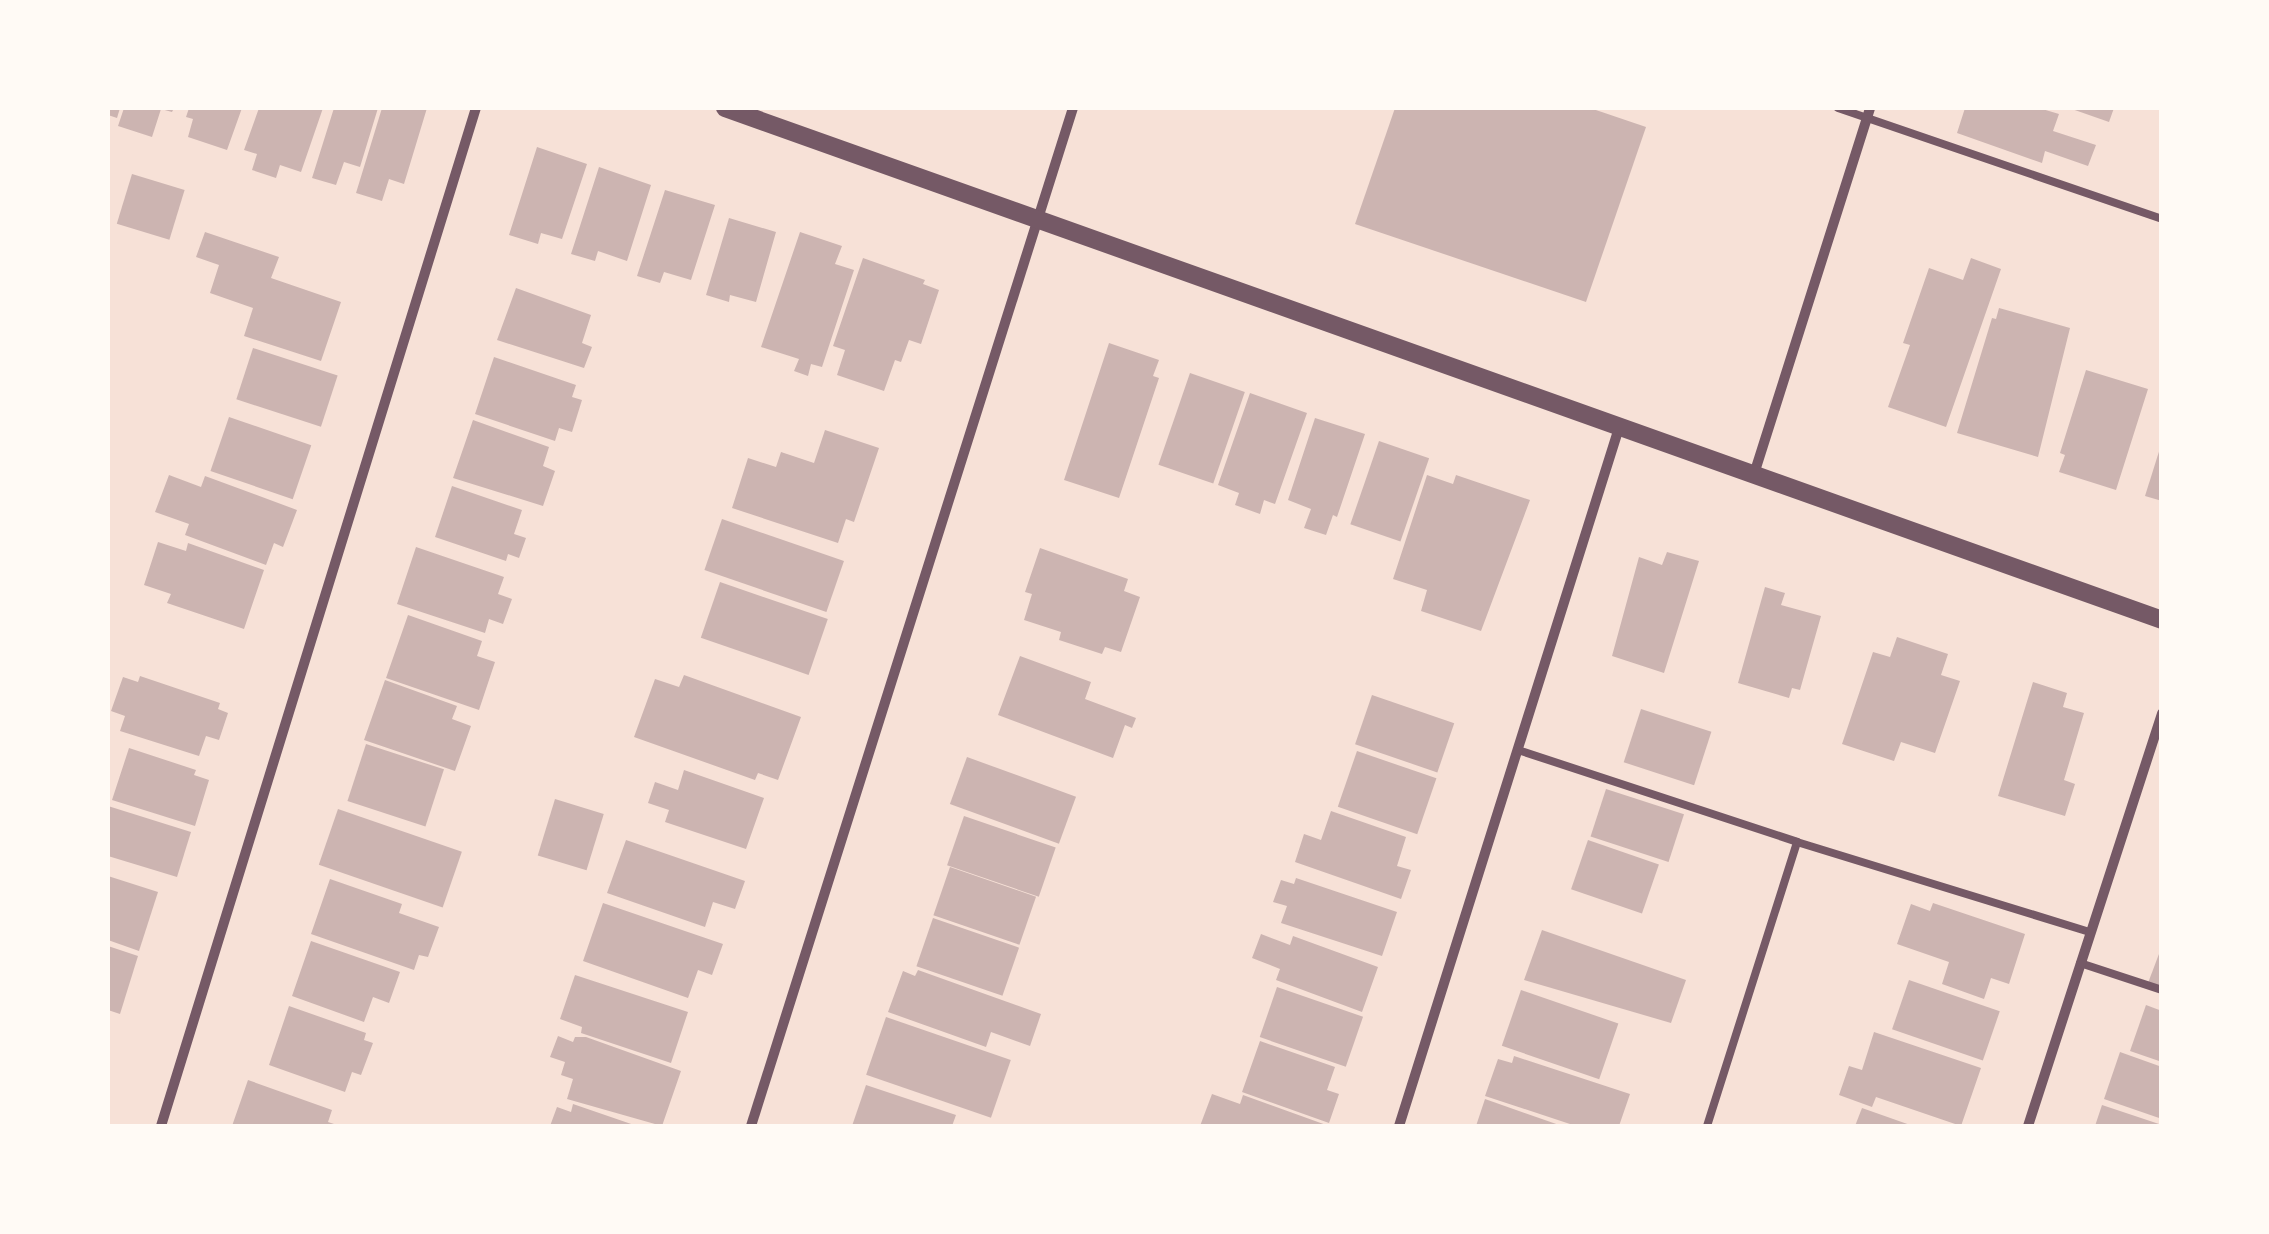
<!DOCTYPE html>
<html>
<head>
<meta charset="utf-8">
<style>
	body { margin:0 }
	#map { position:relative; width:2269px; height:1234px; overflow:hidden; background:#f7e1d7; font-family:"DM Sans",sans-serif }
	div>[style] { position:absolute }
	.building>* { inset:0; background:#ccb4b1; transform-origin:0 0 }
	.service>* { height:8px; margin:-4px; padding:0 4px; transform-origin:4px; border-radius:4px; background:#755966 }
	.minor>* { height:10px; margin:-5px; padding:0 5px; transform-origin:5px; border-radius:5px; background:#755966 }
	.tertiary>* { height:18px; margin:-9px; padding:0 9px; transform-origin:9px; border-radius:9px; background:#755966 }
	span { translate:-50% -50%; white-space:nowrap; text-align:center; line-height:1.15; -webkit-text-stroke:8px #fffaf5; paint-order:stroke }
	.frame { position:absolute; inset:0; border:110px solid #fffaf5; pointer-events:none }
</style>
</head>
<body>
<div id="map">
	<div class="building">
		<i style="clip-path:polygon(108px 108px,120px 108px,117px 118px,108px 115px)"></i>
		<i style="clip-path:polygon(124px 108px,174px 108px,172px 112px,161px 109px,152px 137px,118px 126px)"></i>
		<i style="clip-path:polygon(189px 108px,242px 108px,227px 150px,188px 137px,193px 119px,186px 117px)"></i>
		<i style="clip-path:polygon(259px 108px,323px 108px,301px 172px,280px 165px,276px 178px,252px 170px,257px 154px,244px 150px)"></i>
		<i style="clip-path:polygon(334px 108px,378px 108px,360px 167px,344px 162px,336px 185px,312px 178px)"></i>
		<i style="clip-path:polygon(382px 108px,427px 108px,404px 184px,389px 179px,382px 201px,356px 193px)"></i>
		<i style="clip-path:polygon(1395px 108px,1590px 108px,1646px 127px,1586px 302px,1355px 224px)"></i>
		<i style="clip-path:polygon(1965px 108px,2039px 108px,2059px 114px,2053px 131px,2096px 145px,2088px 166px,2045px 151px,2042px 163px,1957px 133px)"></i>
		<i style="clip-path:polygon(2069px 108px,2114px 108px,2109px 122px)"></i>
		<i style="clip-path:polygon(537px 147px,587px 164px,562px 239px,541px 233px,538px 244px,509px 235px)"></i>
		<i style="clip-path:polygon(599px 167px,651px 185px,627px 261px,598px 251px,595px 261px,571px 254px)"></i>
		<i style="left:132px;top:174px;width:55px;height:52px;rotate:17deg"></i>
		<i style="clip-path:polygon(665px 190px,715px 205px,691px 280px,664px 272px,660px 283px,637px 276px)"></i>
		<i style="clip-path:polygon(729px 218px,776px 232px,756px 302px,730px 295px,729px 302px,706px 295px)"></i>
		<i style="clip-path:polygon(205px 232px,279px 257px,271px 278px,341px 302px,321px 361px,244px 336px,253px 308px,210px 293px,219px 265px,196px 257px)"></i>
		<i style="clip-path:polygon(800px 232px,842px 246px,835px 264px,854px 270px,822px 367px,811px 364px,808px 376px,794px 371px,799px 359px,761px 347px)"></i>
		<i style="clip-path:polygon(863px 258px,925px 280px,923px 284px,939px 290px,921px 344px,909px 340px,901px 362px,895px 360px,884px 391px,837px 375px,845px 350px,833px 346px)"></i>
		<i style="clip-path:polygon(1971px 258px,2001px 269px,1946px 427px,1888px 407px,1910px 345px,1903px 343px,1929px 268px,1963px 280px)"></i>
		<i style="clip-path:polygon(516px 288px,591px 315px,582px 343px,592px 347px,584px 368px,497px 340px)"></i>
		<i style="clip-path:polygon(1999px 308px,2070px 328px,2038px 457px,1957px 433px,1992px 318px,1996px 319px)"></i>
		<i style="clip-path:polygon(1109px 343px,1159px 360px,1153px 376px,1159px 378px,1119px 498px,1064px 480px)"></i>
		<i style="left:253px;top:348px;width:89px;height:54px;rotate:18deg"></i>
		<i style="clip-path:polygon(494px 357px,576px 385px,572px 397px,582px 400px,572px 432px,559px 428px,555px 441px,475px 414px)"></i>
		<i style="clip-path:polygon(2086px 370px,2148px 389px,2116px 490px,2059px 472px,2065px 455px,2060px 453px)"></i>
		<i style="left:1190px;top:373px;width:58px;height:97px;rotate:19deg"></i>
		<i style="clip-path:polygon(1250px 393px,1307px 413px,1275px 504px,1264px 500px,1260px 514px,1235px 505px,1239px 493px,1218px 485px)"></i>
		<i style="left:229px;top:417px;width:87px;height:57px;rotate:19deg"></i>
		<i style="clip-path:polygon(1315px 418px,1365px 434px,1337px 517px,1333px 515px,1326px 535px,1304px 528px,1311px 509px,1288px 500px)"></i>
		<i style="clip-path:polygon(473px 420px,549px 447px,543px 466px,555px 471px,543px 506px,453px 478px)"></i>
		<i style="clip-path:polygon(825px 430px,879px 448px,854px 522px,846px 519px,838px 543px,732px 508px,748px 458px,776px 467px,781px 452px,814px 463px)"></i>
		<i style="left:1379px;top:441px;width:53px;height:88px;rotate:19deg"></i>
		<i style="clip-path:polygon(2162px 442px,2162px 501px,2145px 496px)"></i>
		<i style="clip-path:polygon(169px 475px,201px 487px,205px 476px,297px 510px,283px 547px,274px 543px,266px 565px,185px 535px,189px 524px,155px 512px)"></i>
		<i style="clip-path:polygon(1427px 475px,1453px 484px,1456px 475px,1530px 500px,1481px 631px,1421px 611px,1427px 590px,1393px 579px)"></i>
		<i style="clip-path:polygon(452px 486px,522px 510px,514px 534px,526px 538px,519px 558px,508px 554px,506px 561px,435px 537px)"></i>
		<i style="left:722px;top:519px;width:129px;height:54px;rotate:19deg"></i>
		<i style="clip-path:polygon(158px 542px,186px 551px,188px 543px,264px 570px,244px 629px,167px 603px,171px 594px,144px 585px)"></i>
		<i style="clip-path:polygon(416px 547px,504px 577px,498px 594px,512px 599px,503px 624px,489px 619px,485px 633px,397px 604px)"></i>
		<i style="clip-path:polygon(1040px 548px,1128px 579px,1124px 591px,1140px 597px,1121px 652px,1105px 647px,1102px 654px,1059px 640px,1061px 632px,1024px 620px,1032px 594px,1025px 592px)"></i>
		<i style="clip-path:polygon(1667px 552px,1699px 561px,1664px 673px,1612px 656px,1639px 557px,1662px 565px)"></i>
		<i style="left:720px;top:582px;width:114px;height:59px;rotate:19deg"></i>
		<i style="clip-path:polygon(1765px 587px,1785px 593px,1781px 605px,1821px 616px,1800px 690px,1792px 688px,1789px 698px,1738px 683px)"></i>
		<i style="clip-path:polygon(408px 615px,482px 641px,477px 656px,495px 662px,479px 710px,386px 678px)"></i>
		<i style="clip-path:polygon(1897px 637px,1948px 654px,1941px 675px,1960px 681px,1935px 753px,1901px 742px,1894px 761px,1842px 744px,1873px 652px,1890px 657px)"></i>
		<i style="clip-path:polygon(1020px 656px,1091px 682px,1085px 699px,1136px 718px,1132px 728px,1125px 725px,1113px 758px,998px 715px)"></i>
		<i style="clip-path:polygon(684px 675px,801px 717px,778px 780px,758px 773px,755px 780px,634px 737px,655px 679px,679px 687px)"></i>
		<i style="clip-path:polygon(140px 676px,220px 703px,218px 709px,228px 713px,219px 740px,206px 736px,199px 756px,120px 731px,125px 716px,111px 711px,123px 677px,138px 682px)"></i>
		<i style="clip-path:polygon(385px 680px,457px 706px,452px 719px,471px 726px,455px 771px,364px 740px)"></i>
		<i style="clip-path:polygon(2033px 682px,2067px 693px,2063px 707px,2084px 713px,2064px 780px,2075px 784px,2065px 816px,1998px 796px)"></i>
		<i style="left:1372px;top:695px;width:87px;height:52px;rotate:19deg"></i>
		<i style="left:1641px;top:709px;width:74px;height:56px;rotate:18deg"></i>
		<i style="left:366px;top:744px;width:82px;height:60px;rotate:18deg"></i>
		<i style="clip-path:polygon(129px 748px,196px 770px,194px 775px,209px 780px,195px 826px,112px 800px)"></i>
		<i style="left:1357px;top:751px;width:84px;height:59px;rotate:19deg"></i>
		<i style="left:967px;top:757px;width:116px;height:50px;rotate:20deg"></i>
		<i style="clip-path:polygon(684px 770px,764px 798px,746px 849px,665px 822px,669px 810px,648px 803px,655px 782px,678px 790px)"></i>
		<i style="left:1606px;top:789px;width:82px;height:50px;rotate:18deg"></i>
		<i style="left:555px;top:799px;width:51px;height:59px;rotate:17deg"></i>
		<i style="clip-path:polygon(108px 806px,191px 832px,177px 877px,108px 856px)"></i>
		<i style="left:338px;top:809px;width:131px;height:59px;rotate:19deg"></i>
		<i style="clip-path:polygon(1331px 811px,1406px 837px,1397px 866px,1411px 870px,1401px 899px,1295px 862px,1304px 834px,1321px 840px)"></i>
		<i style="left:964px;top:816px;width:97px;height:52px;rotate:19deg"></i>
		<i style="clip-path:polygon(626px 840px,745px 881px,735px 909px,713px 902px,705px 927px,607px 893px)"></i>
		<i style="left:1588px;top:840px;width:75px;height:52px;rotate:19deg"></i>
		<i style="left:950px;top:867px;width:91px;height:51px;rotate:19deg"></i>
		<i style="clip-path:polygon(108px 876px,158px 892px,139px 951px,108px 940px)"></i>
		<i style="clip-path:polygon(1296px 878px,1397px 912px,1382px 956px,1281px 923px,1287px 906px,1273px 902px,1281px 880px,1294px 884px)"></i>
		<i style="clip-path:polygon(330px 879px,402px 904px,399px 913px,439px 927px,428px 957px,419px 955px,414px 970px,311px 934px)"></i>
		<i style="clip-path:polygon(603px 903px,723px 944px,712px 975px,698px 970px,688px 998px,583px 961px)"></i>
		<i style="clip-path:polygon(1933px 903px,2025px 934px,2009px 984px,1991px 978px,1984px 999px,1942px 984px,1949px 962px,1897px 944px,1911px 904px,1930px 911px)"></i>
		<i style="left:933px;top:918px;width:91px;height:51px;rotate:19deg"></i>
		<i style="clip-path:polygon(1542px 930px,1686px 980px,1671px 1023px,1524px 980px)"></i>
		<i style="clip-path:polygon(1261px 934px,1290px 945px,1293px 936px,1378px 967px,1362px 1012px,1276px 980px,1280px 969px,1252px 958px)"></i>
		<i style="clip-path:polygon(311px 941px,400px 972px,389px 1003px,373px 997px,364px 1022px,292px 996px)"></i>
		<i style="clip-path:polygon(108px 946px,138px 956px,120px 1014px,108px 1010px)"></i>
		<i style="clip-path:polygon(2162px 946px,2162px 987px,2148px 983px)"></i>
		<i style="clip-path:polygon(918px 970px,1041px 1014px,1030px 1046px,991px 1032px,986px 1047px,888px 1012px,903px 971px,915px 976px)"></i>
		<i style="clip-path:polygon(575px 975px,688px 1012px,671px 1063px,581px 1033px,582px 1027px,560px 1019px)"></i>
		<i style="left:1909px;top:980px;width:96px;height:52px;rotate:19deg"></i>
		<i style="left:1277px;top:987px;width:91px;height:53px;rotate:19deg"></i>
		<i style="left:1521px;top:990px;width:103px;height:59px;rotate:19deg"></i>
		<i style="clip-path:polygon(2146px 1005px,2162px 1011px,2162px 1062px,2130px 1051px)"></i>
		<i style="clip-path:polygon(289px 1006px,366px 1033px,364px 1040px,373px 1043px,361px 1075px,352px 1072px,345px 1092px,269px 1065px)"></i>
		<i style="left:886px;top:1017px;width:132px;height:61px;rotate:19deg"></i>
		<i style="clip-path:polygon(1874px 1032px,1981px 1068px,1961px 1126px,1876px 1097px,1872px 1107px,1839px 1095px,1849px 1066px,1862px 1070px)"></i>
		<i style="clip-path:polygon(558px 1036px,573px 1042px,575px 1037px,586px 1037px,681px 1071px,662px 1126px,567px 1099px,573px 1079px,561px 1075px,565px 1062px,550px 1057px)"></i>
		<i style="clip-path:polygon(1260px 1041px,1335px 1067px,1327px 1090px,1339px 1094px,1329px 1123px,1242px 1092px)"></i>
		<i style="clip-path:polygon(2120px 1052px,2162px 1067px,2162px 1119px,2104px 1099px)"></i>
		<i style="clip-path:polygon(1514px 1056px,1630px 1094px,1619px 1126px,1576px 1126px,1485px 1096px,1498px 1059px,1512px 1063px)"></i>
		<i style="clip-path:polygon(248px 1080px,332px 1110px,328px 1122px,340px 1126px,232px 1126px)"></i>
		<i style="clip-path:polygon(866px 1085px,956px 1115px,952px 1126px,852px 1126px)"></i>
		<i style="clip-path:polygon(1212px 1094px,1240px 1104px,1243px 1095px,1329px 1126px,1200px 1126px)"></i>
		<i style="clip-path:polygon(1485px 1099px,1562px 1126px,1476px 1126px)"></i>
		<i style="clip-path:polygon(573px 1104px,637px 1126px,550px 1126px,557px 1107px,571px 1112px)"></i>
		<i style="clip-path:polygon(2102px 1105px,2162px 1125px,2162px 1126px,2095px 1126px)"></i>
		<i style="clip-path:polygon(1862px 1108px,1913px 1126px,1855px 1126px)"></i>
	</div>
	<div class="service">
		<i style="left:1838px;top:108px;width:342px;rotate:18.9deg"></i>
		<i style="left:1518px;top:750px;width:294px;rotate:18.2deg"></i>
		<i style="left:2080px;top:963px;width:86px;rotate:18.2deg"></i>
		<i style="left:1707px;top:1126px;width:298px;rotate:-72.4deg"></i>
		<i style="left:1797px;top:842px;width:307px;rotate:17.1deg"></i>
	</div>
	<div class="minor">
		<i style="left:1755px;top:471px;width:381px;rotate:-72.4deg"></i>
		<i style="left:161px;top:1126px;width:1066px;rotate:-72.81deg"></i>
		<i style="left:751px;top:1126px;width:1068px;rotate:-72.45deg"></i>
		<i style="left:1399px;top:1126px;width:732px;rotate:-72.51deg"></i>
		<i style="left:2028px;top:1126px;width:434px;rotate:-72deg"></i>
	</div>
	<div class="tertiary">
		<i style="left:725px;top:108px;width:1525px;rotate:19.61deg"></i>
	</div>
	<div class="frame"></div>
</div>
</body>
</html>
